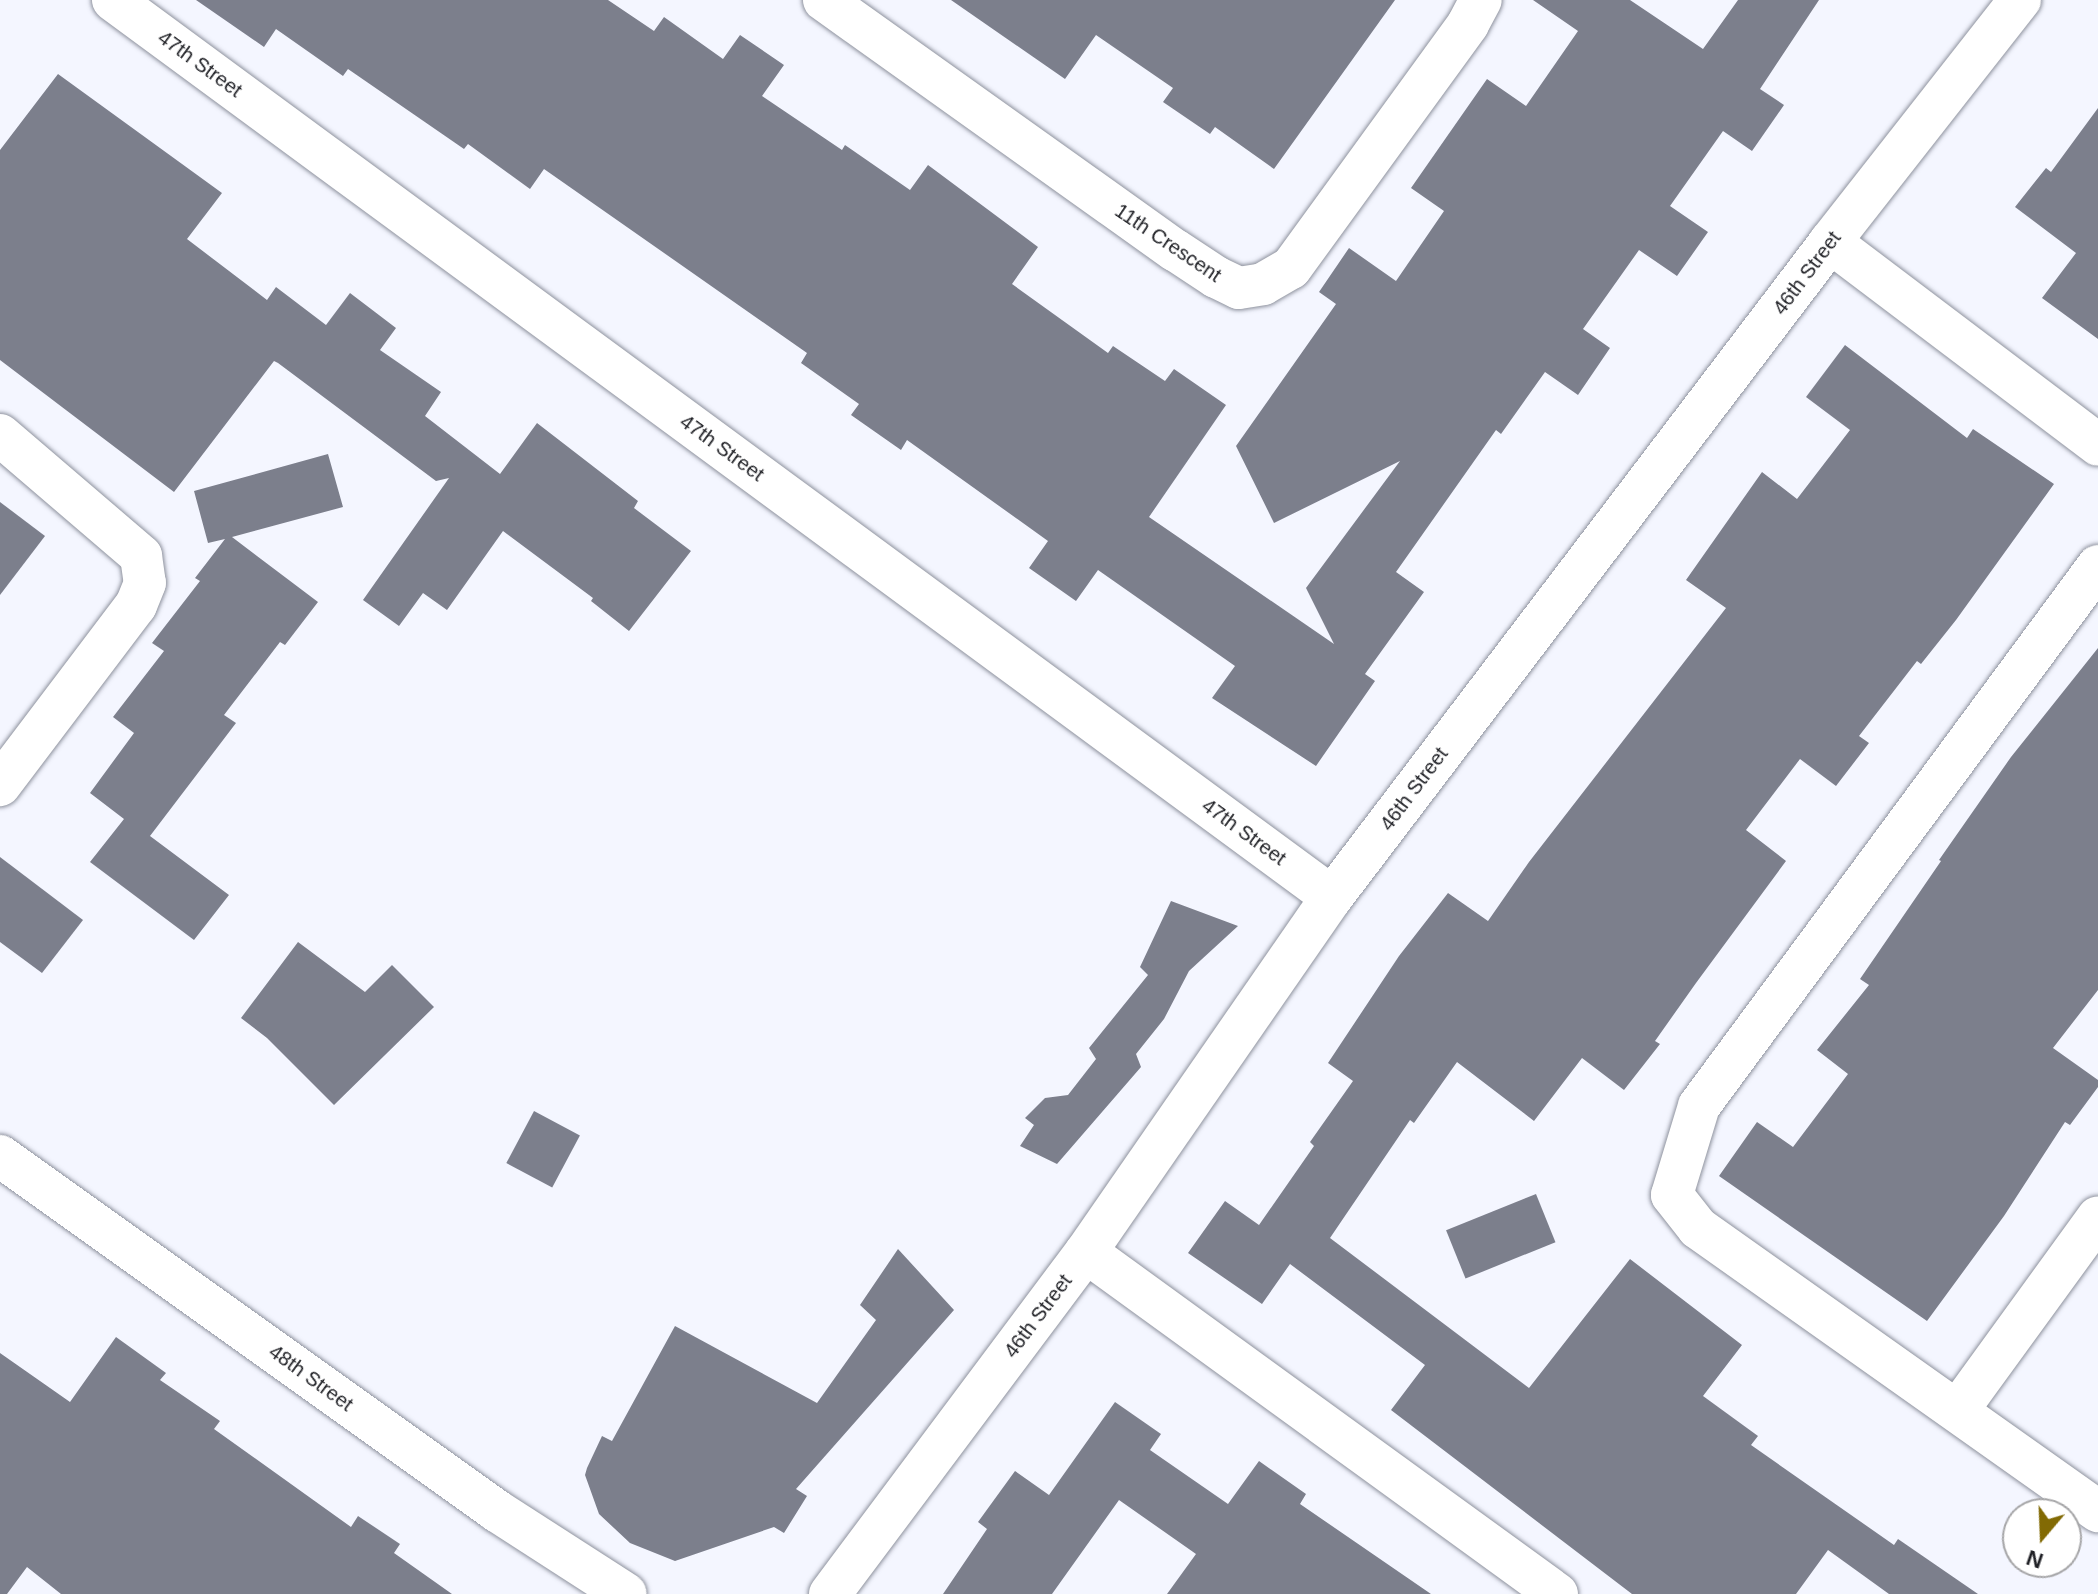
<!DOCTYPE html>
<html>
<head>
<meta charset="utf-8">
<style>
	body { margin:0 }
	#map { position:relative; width:2098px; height:1594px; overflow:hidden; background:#f4f6ff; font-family:Arial,sans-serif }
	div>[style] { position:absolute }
	.building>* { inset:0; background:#7c7f8c; transform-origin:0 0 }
	.roads { filter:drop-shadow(0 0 2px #8e929e) drop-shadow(0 0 2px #8e929e) }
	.minor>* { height:42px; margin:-21px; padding:0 21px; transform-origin:21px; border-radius:21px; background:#fff }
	span { translate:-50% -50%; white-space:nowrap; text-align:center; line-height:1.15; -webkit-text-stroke:6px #fff; paint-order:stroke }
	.street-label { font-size:20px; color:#202126 }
	.north { position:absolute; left:2002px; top:1498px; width:80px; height:80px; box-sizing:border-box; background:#fff; border:2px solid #a6a6a8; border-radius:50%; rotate:199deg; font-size:22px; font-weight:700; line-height:32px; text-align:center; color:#202126 }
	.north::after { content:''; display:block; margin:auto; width:28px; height:36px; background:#826a04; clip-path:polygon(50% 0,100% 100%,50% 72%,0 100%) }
</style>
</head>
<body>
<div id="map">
	<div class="building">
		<i style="clip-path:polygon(196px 0,608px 0,654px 31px,664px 17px,723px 59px,740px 35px,784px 65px,762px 96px,842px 150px,845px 145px,910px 190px,928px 165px,1038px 247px,1012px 284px,1108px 353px,1113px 346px,1165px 381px,1174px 369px,1226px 405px,1149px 517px,1334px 644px,1306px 588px,1400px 461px,1274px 523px,1236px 446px,1336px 304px,1319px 292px,1349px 248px,1396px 281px,1444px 211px,1411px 188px,1487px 79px,1526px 106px,1578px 31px,1533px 0,1630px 0,1703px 49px,1738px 0,1819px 0,1760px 89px,1784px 105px,1752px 151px,1723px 131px,1670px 206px,1708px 232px,1677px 276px,1639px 250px,1583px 329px,1610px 348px,1578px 395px,1545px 372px,1501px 434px,1496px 430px,1396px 572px,1424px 592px,1365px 674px,1375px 681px,1316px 766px,1212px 698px,1235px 666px,1098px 570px,1076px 601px,1029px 568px,1048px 541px,907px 440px,901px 450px,851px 415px,859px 404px,801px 363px,807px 353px,544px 169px,530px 189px,468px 144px,464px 149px,348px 69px,343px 76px,276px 29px,264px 47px)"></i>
		<i style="clip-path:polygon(951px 0,1395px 0,1274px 169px,1215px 127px,1210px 134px,1163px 102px,1173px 88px,1096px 35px,1065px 79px)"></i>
		<i style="clip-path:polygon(58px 74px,222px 193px,187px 239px,267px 300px,276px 287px,326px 325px,350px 293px,396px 328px,380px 350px,441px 392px,425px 416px,500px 474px,537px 423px,638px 501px,634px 508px,691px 551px,629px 631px,591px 601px,593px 598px,503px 531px,447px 610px,423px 593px,399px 626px,363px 600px,449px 478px,436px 481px,278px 363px,274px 361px,174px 492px,0 360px,0 150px)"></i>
		<i style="clip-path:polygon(2098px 108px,2098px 339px,2042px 298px,2076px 253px,2015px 207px,2046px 168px,2051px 172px)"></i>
		<i style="clip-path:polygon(1845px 345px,1967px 438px,1973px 429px,2054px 484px,1956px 620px,1921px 664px,1917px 661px,1859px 736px,1869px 743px,1836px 786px,1800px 759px,1746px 830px,1786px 861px,1696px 983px,1655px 1041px,1660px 1044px,1624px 1090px,1582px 1058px,1534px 1121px,1457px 1062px,1414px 1123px,1410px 1120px,1330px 1238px,1529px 1388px,1630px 1259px,1742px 1345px,1703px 1396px,1758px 1436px,1751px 1445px,1894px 1545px,1898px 1539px,1978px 1594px,1889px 1594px,1828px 1550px,1796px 1594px,1632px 1594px,1391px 1410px,1425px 1365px,1290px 1264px,1262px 1304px,1188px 1253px,1225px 1201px,1259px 1225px,1314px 1146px,1310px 1142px,1353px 1081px,1328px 1063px,1399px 956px,1448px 893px,1488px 921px,1529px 862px,1726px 608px,1686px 580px,1762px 472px,1797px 499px,1850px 430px,1806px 397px)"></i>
		<i style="clip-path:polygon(328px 454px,343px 507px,232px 537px,318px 602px,285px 645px,280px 642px,224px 715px,236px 723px,150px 836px,229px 895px,194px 940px,90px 862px,124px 819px,90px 793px,134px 733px,113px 717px,164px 651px,152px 643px,200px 581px,195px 578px,225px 539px,208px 543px,194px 491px)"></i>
		<i style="clip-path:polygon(0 502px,45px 536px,0 595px)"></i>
		<i style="clip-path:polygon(2098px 648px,2098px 990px,2053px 1048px,2098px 1080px,2098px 1087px,2070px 1125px,2065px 1122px,2004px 1216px,1927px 1321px,1719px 1176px,1757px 1122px,1793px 1147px,1848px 1074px,1817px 1050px,1869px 985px,1860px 979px,1941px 861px,1939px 860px,2011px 757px)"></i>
		<i style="clip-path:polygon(0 857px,83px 920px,42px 973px,0 942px)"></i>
		<i style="clip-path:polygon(1171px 901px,1238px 926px,1189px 971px,1164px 1019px,1136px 1054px,1141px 1067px,1057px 1164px,1020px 1146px,1034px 1125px,1025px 1118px,1045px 1098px,1068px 1095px,1096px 1059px,1089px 1048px,1148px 975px,1140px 967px)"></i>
		<i style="clip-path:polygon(298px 942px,365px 992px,392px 965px,434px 1007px,334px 1105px,267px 1038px,241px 1018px)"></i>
		<i style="left:534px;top:1111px;width:52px;height:59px;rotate:28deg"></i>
		<i style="left:1536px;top:1194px;width:52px;height:97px;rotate:68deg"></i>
		<i style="clip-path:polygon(898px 1249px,954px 1310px,796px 1489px,807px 1496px,784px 1533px,774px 1527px,675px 1561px,630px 1543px,599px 1514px,585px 1475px,587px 1468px,602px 1436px,612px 1441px,675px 1326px,817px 1403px,876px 1320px,860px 1305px)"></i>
		<i style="clip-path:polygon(116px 1337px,166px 1373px,160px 1380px,220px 1421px,214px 1429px,351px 1527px,358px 1516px,400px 1544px,394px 1553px,452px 1594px,61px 1594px,27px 1567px,7px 1594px,0 1594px,0 1353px,70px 1402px)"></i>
		<i style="clip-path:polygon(1115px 1402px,1161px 1434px,1150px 1450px,1228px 1504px,1259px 1461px,1306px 1494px,1300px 1504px,1431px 1594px,1167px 1594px,1196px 1554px,1119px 1500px,1052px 1594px,943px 1594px,987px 1529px,978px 1522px,1015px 1471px,1049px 1495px)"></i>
	</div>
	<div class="roads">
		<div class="minor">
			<i style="left:113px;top:0;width:1513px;rotate:36.35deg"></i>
			<i style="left:824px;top:0;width:431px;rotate:35.5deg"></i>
			<i style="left:1175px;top:250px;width:49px;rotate:33.4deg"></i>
			<i style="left:1216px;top:277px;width:25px;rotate:26deg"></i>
			<i style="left:1239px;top:288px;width:24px;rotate:-9deg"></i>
			<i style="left:1263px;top:284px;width:32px;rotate:-30deg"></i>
			<i style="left:1291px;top:268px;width:301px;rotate:-54deg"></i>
			<i style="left:1468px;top:24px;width:27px;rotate:-62deg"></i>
			<i style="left:1830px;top:242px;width:336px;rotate:37.1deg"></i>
			<i style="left:0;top:435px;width:186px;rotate:40.6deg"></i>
			<i style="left:141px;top:556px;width:27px;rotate:82deg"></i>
			<i style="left:145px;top:583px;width:24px;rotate:112deg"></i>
			<i style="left:136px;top:605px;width:226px;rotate:127.1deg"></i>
			<i style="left:2098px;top:566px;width:671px;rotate:126.46deg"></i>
			<i style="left:1699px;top:1106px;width:93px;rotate:106.9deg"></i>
			<i style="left:1672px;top:1195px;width:42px;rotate:51.8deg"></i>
			<i style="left:1698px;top:1228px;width:490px;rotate:35.3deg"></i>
			<i style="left:0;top:1156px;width:611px;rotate:35.54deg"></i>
			<i style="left:497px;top:1511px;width:153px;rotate:32.8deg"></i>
			<i style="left:1086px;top:1252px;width:582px;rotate:35.98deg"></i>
			<i style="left:1958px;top:1410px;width:238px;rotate:-54deg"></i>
			<i style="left:830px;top:1594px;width:427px;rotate:-53.2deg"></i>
			<i style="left:1086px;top:1252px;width:432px;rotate:-55.3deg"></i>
			<i style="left:1332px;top:897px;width:823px;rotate:-52.75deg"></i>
			<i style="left:1830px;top:242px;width:308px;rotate:-51.9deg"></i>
		</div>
	</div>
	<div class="street-label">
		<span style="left:200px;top:64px;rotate:36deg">47th Street</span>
		<span style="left:1168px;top:243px;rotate:34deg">11th Crescent</span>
		<span style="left:1807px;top:273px;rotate:-53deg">46th Street</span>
		<span style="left:722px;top:448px;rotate:36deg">47th Street</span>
		<span style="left:1414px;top:789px;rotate:-53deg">46th Street</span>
		<span style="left:1244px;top:832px;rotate:36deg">47th Street</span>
		<span style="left:1038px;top:1316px;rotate:-53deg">46th Street</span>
		<span style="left:311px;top:1378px;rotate:36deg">48th Street</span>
	</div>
	<div class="north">N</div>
</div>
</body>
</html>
